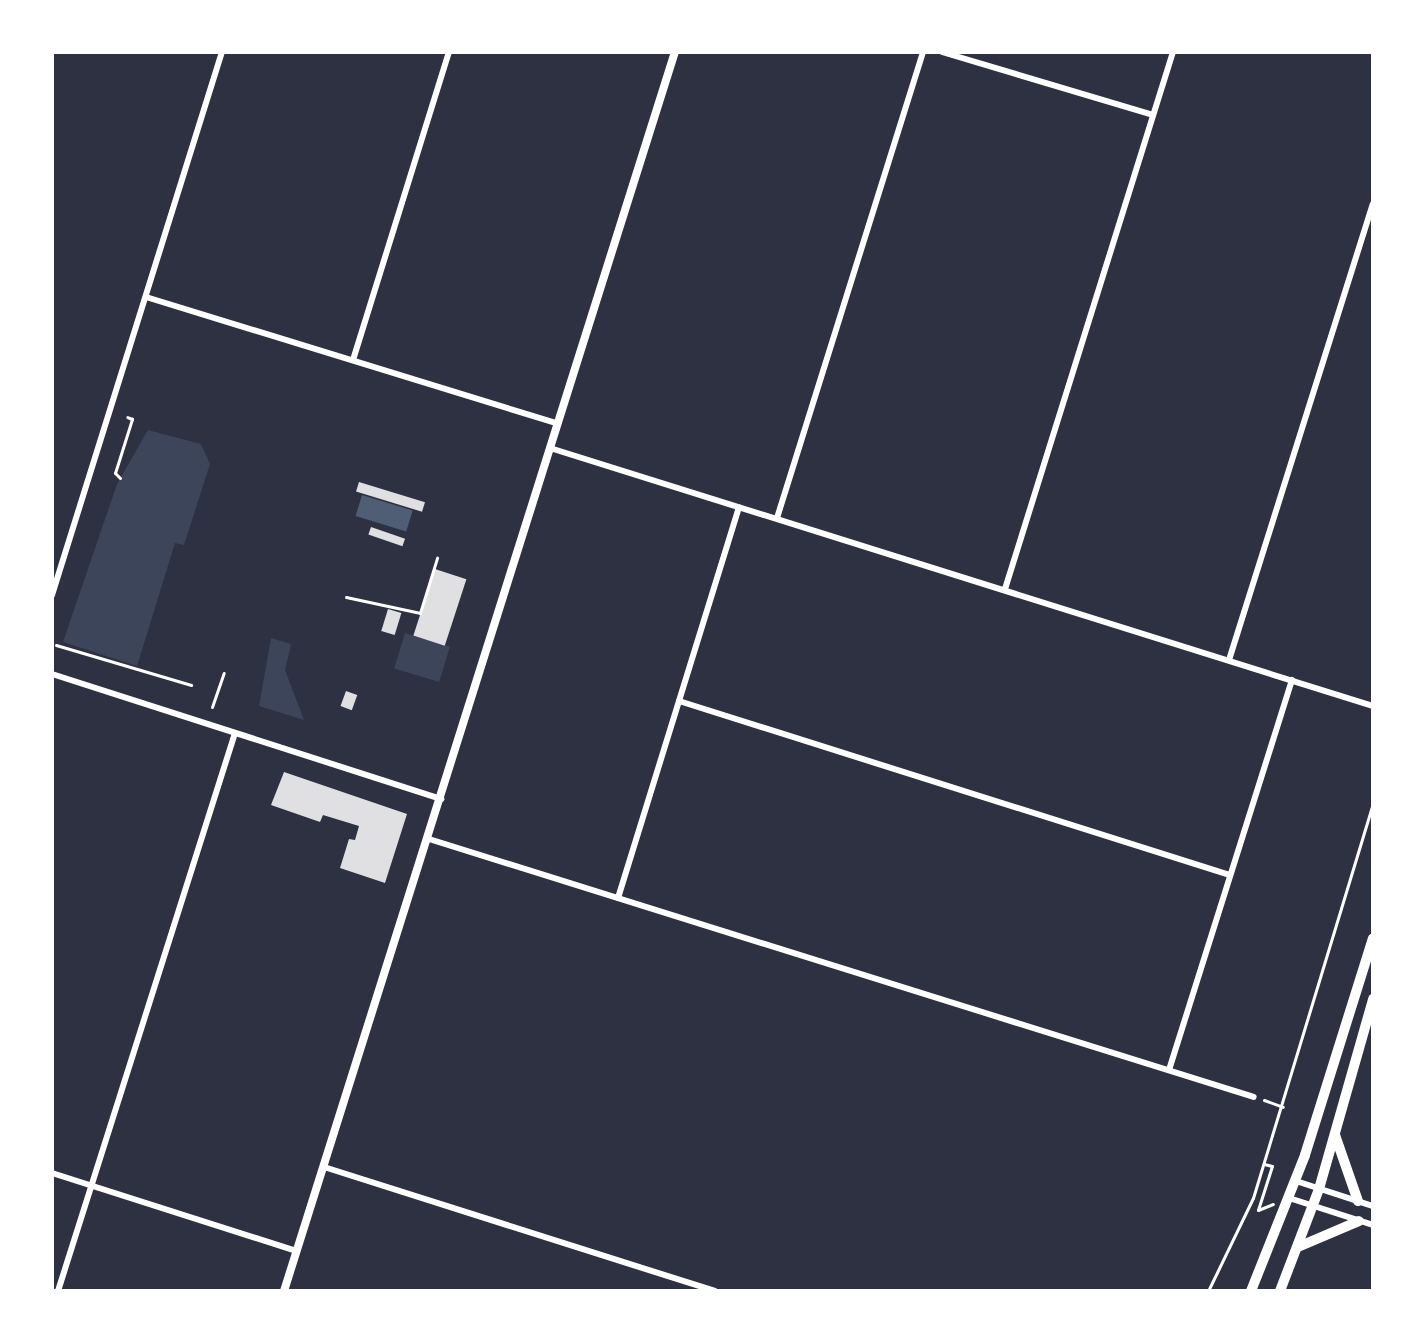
<!DOCTYPE html>
<html>
<head>
<meta charset="utf-8">
<style>
	body { margin:0 }
	#map { position:relative; width:1425px; height:1343px; overflow:hidden; background:#2d3142; font-family:Bitter,serif }
	div>[style] { position:absolute }
	.green>* { inset:0; background:#3c4559; transform-origin:0 0 }
	.water>* { inset:0; background:#4f5d75; transform-origin:0 0 }
	.building>* { inset:0; background:#e0e0e3; transform-origin:0 0 }
	.path>* { height:3px; margin:-1.5px; padding:0 1.5px; transform-origin:1.5px; border-radius:1.5px; background:#fff }
	.service>* { height:3px; margin:-1.5px; padding:0 1.5px; transform-origin:1.5px; border-radius:1.5px; background:#fff }
	.minor>* { height:6px; margin:-3px; padding:0 3px; transform-origin:3px; border-radius:3px; background:#fff }
	.tertiary>* { height:8px; margin:-4px; padding:0 4px; transform-origin:4px; border-radius:4px; background:#fff }
	.trunk>* { height:10px; margin:-5px; padding:0 5px; transform-origin:5px; border-radius:5px; background:#fff }
	span { translate:-50% -50%; white-space:nowrap; text-align:center; line-height:1.15; -webkit-text-stroke:8px #fff; paint-order:stroke }
	.frame { position:absolute; inset:0; border:54px solid #fff; pointer-events:none }
</style>
</head>
<body>
<div id="map">
	<div class="green">
		<i style="clip-path:polygon(148px 430px,201px 444px,210px 464px,184px 545px,175px 543px,137px 666px,63px 642px,117px 484px)"></i>
		<i style="left:405px;top:633px;width:47px;height:37px;rotate:17deg"></i>
		<i style="clip-path:polygon(271px 638px,291px 644px,285px 670px,304px 720px,259px 706px)"></i>
	</div>
	<div class="water">
		<i style="left:362px;top:495px;width:53px;height:22px;rotate:17deg"></i>
	</div>
	<div class="building">
		<i style="left:359px;top:482px;width:69px;height:10px;rotate:17deg"></i>
		<i style="left:371px;top:527px;width:36px;height:8px;rotate:19deg"></i>
		<i style="left:435px;top:569px;width:33px;height:70px;rotate:18deg"></i>
		<i style="left:388px;top:609px;width:14px;height:23px;rotate:17deg"></i>
		<i style="left:346px;top:691px;width:12px;height:16px;rotate:20deg"></i>
		<i style="clip-path:polygon(284px 772px,407px 814px,385px 883px,340px 868px,349px 839px,355px 840px,359px 826px,323px 815px,320px 822px,271px 805px)"></i>
	</div>
	<div class="path">
		<i style="left:120px;top:478px;width:7px;rotate:-135deg"></i>
		<i style="left:115px;top:473px;width:57px;rotate:-72.5deg"></i>
		<i style="left:132px;top:419px;width:5px;rotate:-158deg"></i>
		<i style="left:346px;top:597px;width:76px;rotate:12.2deg"></i>
		<i style="left:420px;top:613px;width:58px;rotate:-72.8deg"></i>
		<i style="left:56px;top:645px;width:141px;rotate:16.5deg"></i>
		<i style="left:212px;top:707px;width:36px;rotate:-71deg"></i>
		<i style="left:1264px;top:1100px;width:20px;rotate:20deg"></i>
		<i style="left:1264px;top:1164px;width:8px;rotate:14deg"></i>
		<i style="left:1272px;top:1166px;width:46px;rotate:107.7deg"></i>
		<i style="left:1258px;top:1210px;width:16px;rotate:-22deg"></i>
		<i style="left:1208px;top:1291px;width:103px;rotate:-64.2deg"></i>
		<i style="left:1253px;top:1198px;width:412px;rotate:-73.1deg"></i>
	</div>
	<div class="service">
		<i style="left:1373px;top:1130px;width:16px;rotate:90deg"></i>
	</div>
	<div class="minor">
		<i style="left:942px;top:52px;width:220px;rotate:16.6deg"></i>
		<i style="left:146px;top:297px;width:431px;rotate:17.1deg"></i>
		<i style="left:353px;top:360px;width:323px;rotate:-72.7deg"></i>
		<i style="left:550px;top:448px;width:862px;rotate:17.41deg"></i>
		<i style="left:777px;top:518px;width:488px;rotate:-72.6deg"></i>
		<i style="left:1005px;top:589px;width:563px;rotate:-72.63deg"></i>
		<i style="left:52px;top:595px;width:569px;rotate:-72.62deg"></i>
		<i style="left:1229px;top:660px;width:478px;rotate:-72.5deg"></i>
		<i style="left:52px;top:674px;width:409px;rotate:17.8deg"></i>
		<i style="left:679px;top:701px;width:578px;rotate:17.53deg"></i>
		<i style="left:429px;top:839px;width:864px;rotate:17.37deg"></i>
		<i style="left:618px;top:898px;width:409px;rotate:-72.8deg"></i>
		<i style="left:1169px;top:1070px;width:409px;rotate:-72.5deg"></i>
		<i style="left:324px;top:1167px;width:410px;rotate:17.6deg"></i>
		<i style="left:52px;top:1173px;width:257px;rotate:17.7deg"></i>
		<i style="left:1296px;top:1181px;width:81px;rotate:18deg"></i>
		<i style="left:1289px;top:1198px;width:88px;rotate:17.8deg"></i>
		<i style="left:58px;top:1291px;width:585px;rotate:-72.4deg"></i>
	</div>
	<div class="tertiary">
		<i style="left:284px;top:1291px;width:1299px;rotate:-72.49deg"></i>
	</div>
	<div class="trunk">
		<i style="left:1335px;top:1135px;width:70px;rotate:70.8deg"></i>
		<i style="left:1298px;top:1247px;width:66px;rotate:-23.1deg"></i>
		<i style="left:1251px;top:1291px;width:146px;rotate:-68.3deg"></i>
		<i style="left:1305px;top:1155px;width:227px;rotate:-72.6deg"></i>
		<i style="left:1280px;top:1291px;width:109px;rotate:-69.1deg"></i>
		<i style="left:1319px;top:1189px;width:198px;rotate:-74.1deg"></i>
	</div>
	<div class="frame"></div>
</div>
</body>
</html>
